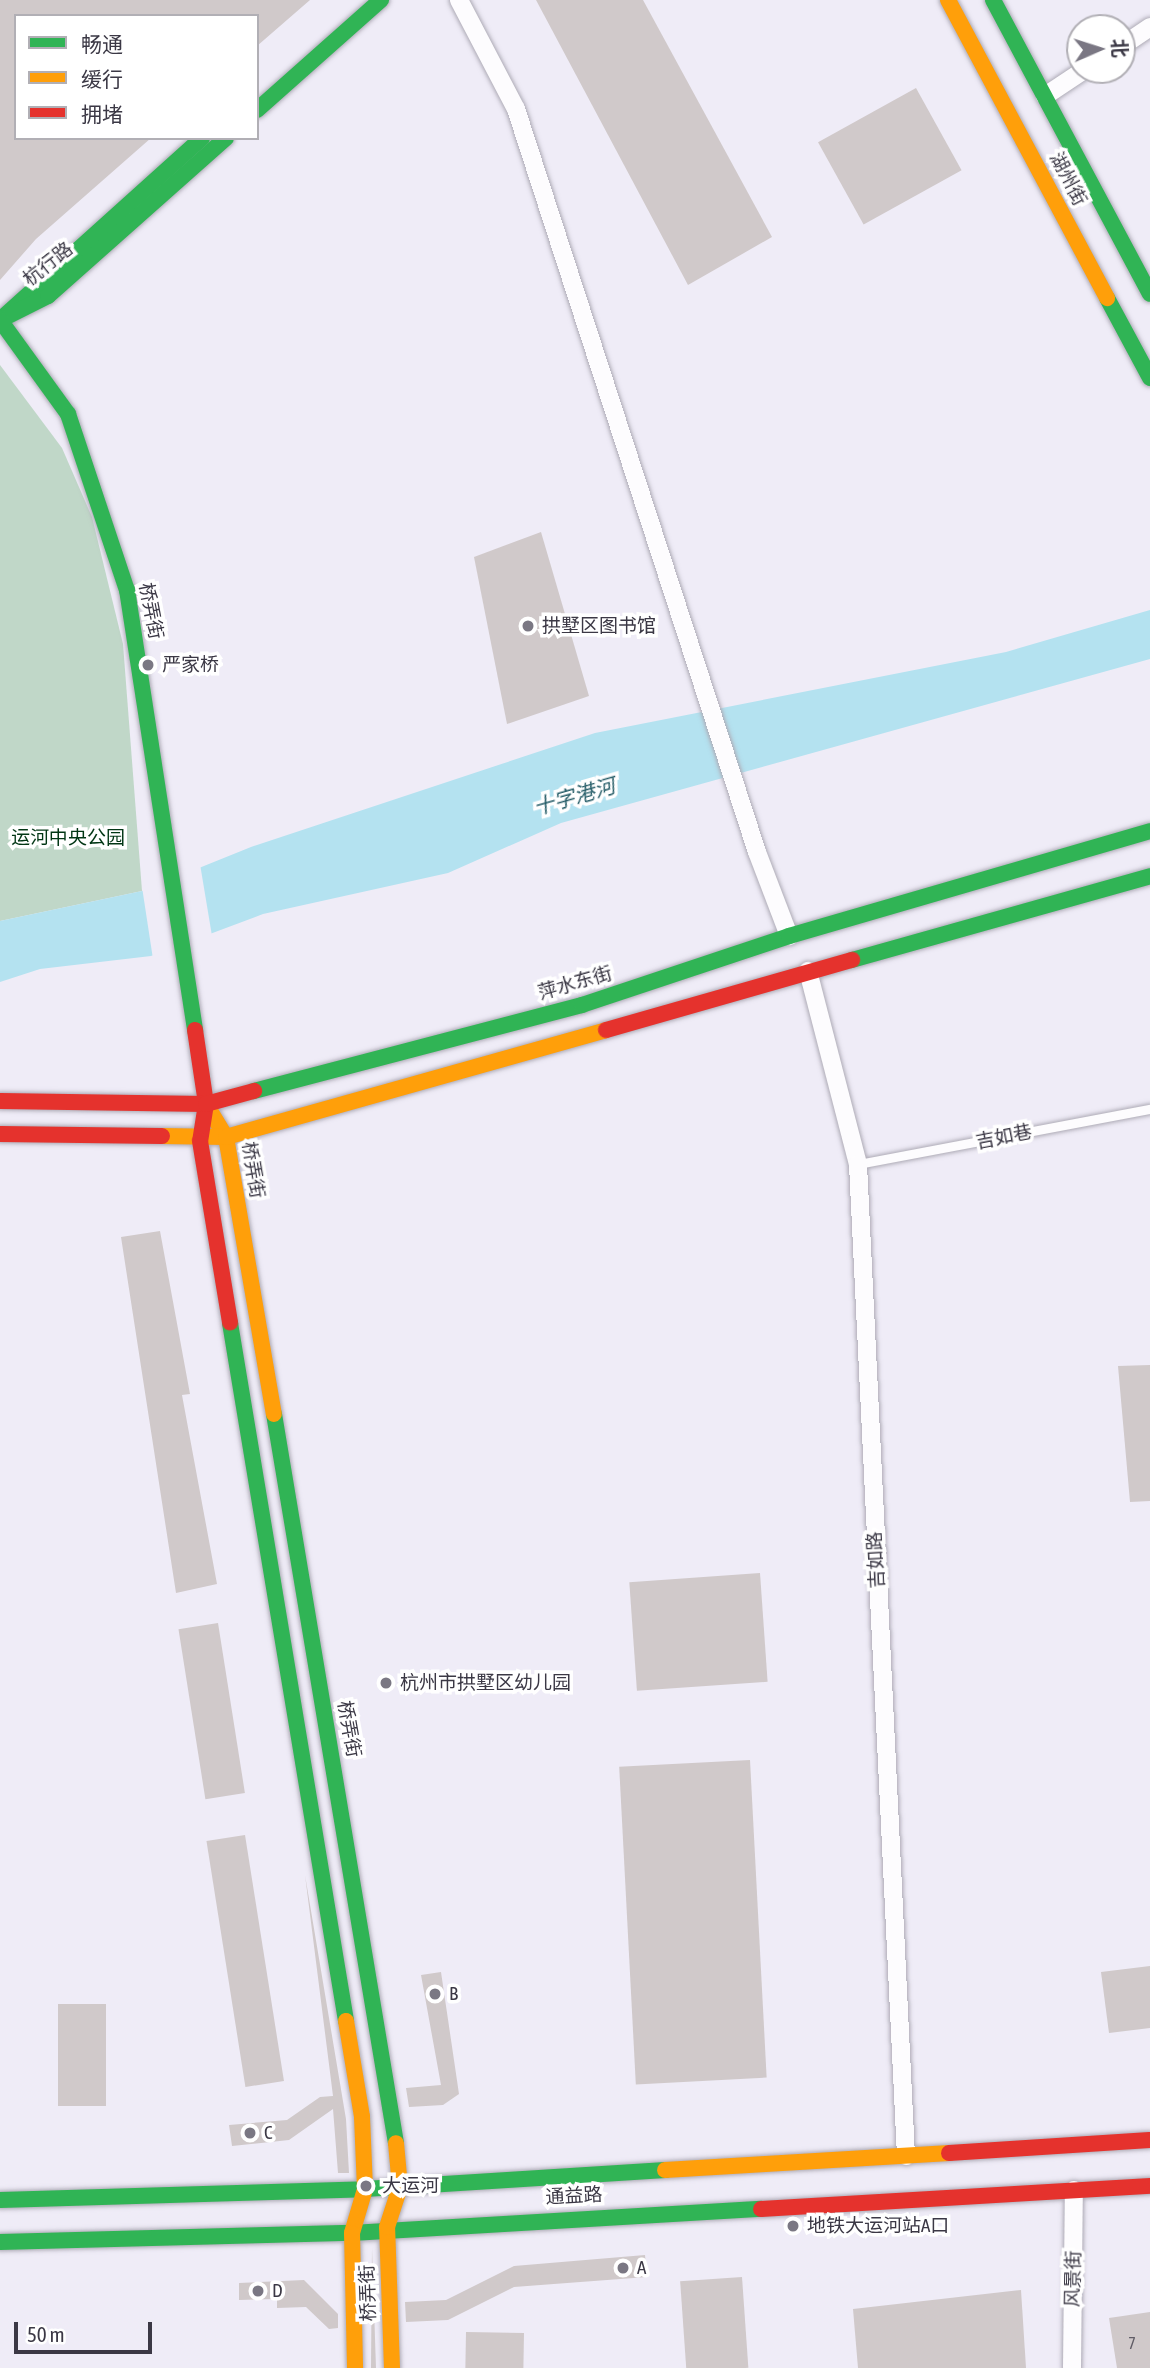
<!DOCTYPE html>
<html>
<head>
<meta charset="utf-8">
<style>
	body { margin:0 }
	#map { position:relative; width:1150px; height:2368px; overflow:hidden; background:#efecf7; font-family:"Asap Condensed","Noto Sans SC",sans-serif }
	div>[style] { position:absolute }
	.green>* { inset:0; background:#c0d7c8 }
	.water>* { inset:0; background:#b4e2f0 }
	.pier>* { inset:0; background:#efecf7 }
	.building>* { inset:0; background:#d0c9ca; transform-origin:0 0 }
	.roads { filter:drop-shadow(0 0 2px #aeabb6) drop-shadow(0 0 2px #aeabb6) }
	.lane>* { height:9px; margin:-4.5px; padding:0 4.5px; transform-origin:4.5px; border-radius:4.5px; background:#fdfcfe }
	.street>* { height:18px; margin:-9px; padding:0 9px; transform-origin:9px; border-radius:9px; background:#fdfcfe }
	.fast>* { height:16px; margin:-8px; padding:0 8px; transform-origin:8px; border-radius:8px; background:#30b455 }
	.slow>* { height:16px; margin:-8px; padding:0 8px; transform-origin:8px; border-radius:8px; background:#ff9f0a }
	.jam>* { height:16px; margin:-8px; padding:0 8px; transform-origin:8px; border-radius:8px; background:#e5322d }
	.dots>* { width:19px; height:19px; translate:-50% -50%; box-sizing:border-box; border:4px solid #fff; border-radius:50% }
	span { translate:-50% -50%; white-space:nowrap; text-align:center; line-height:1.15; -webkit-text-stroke:7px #fff; paint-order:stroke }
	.number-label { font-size:16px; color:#605c66 }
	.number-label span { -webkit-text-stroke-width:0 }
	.street-label { font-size:19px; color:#3b3845 }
	.poi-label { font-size:19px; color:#3b3845 }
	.left { translate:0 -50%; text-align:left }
	.park-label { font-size:19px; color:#013614 }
	.water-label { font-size:21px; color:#265d68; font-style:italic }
	.legend { position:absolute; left:14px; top:14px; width:245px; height:126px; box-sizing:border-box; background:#fff; border:2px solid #b1afb5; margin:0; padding:9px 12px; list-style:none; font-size:21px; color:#3b3845 }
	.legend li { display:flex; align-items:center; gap:14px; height:35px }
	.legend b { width:35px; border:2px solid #b1afb5 }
	.north { position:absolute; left:1066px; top:14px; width:70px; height:70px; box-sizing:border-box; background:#fff; border:2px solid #b1afb5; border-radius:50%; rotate:87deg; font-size:19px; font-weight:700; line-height:28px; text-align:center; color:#3b3845 }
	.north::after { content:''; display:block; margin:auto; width:24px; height:32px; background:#7a7783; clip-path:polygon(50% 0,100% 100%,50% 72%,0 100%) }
	.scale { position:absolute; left:14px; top:2322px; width:138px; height:32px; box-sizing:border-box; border:4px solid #3b3845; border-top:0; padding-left:9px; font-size:21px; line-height:24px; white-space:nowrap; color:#3b3845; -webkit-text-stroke:5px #fff; paint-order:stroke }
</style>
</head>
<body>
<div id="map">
	<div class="green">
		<i style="clip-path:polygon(0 365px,62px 448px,92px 517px,123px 644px,142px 891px,0 921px)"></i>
	</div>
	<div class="water">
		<i style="clip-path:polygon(1150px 610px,1150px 659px,561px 823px,448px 873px,263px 914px,151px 956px,40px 969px,0 982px,0 921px,142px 891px,251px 847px,595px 733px,1006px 652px)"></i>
	</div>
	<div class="pier">
		<i style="clip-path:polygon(200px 864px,212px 936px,153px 959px,142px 887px)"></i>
	</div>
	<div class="building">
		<i style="clip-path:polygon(0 0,310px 0,257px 46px,257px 16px,16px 16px,16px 138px,151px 138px,36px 239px,0 280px)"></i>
		<i style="clip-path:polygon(536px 0,643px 0,772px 237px,688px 285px)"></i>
		<i style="left:916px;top:88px;width:94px;height:112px;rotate:61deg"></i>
		<i style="clip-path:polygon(541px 532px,589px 696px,507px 724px,474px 557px)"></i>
		<i style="clip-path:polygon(160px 1231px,190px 1394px,182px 1395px,217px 1584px,176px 1593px,121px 1237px)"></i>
		<i style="clip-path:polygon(1150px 1365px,1150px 1501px,1130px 1502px,1118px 1366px)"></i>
		<i style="left:760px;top:1573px;width:109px;height:131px;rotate:86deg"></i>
		<i style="left:218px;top:1623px;width:172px;height:40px;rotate:81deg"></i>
		<i style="left:750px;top:1760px;width:318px;height:131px;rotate:87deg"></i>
		<i style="left:245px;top:1835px;width:249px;height:39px;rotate:81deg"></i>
		<i style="clip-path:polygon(305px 1875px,346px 2119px,349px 2173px,338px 2173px,333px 2109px,289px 2140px,232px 2146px,229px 2125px,287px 2120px,320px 2097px,333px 2096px)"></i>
		<i style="clip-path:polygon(1150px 1966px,1150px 2028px,1109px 2033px,1101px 1972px)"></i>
		<i style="clip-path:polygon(441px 1972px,459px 2094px,443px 2105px,409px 2107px,406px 2088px,441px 2085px,421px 1975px)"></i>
		<i style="left:58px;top:2004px;width:48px;height:102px"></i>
		<i style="clip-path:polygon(372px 2248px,376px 2368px,371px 2368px)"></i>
		<i style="clip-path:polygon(645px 2255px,647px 2277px,514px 2287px,448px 2320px,406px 2322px,405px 2302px,446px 2300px,514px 2266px)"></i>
		<i style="left:742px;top:2277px;width:91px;height:62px;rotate:86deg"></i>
		<i style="clip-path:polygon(304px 2280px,338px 2314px,338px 2328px,329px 2329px,306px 2307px,277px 2308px,277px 2299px,239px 2300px,239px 2283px)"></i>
		<i style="clip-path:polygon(1021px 2290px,1026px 2368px,858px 2368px,853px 2309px)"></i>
		<i style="clip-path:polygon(1150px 2312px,1150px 2368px,1117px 2368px,1109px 2318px)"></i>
		<i style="left:466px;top:2332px;width:58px;height:36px;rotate:1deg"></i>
	</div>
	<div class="roads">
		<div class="lane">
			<i style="left:858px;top:1164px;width:297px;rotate:-10.7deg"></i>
		</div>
		<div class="street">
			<i style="left:459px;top:0;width:123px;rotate:62.4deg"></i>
			<i style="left:516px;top:109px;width:781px;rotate:72.03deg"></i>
			<i style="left:757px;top:852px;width:90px;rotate:69.1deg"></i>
			<i style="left:1122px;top:46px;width:34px;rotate:-34deg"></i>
			<i style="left:1045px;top:96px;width:47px;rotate:-33.7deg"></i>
			<i style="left:808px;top:971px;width:199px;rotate:75.5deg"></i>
			<i style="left:858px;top:1164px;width:993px;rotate:87.23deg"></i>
			<i style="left:1072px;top:2368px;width:178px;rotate:-89.4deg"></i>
		</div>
		<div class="fast">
			<i style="left:993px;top:0;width:333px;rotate:61.9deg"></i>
			<i style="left:257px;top:110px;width:166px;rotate:-41.6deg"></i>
			<i style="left:202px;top:138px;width:272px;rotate:138deg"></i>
			<i style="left:0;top:320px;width:54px;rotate:-26.6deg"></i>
			<i style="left:48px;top:296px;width:238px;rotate:-41.6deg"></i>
			<i style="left:1107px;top:298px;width:91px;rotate:61.7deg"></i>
			<i style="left:0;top:320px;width:116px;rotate:54.1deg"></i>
			<i style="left:68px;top:414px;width:186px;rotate:71.5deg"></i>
			<i style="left:127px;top:590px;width:445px;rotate:81.2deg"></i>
			<i style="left:852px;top:960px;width:310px;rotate:-15.7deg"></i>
			<i style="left:254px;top:1091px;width:339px;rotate:-14.7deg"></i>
			<i style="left:582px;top:1005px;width:218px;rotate:-18.4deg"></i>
			<i style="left:789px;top:936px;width:376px;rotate:-16.2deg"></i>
			<i style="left:230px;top:1323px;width:708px;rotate:80.56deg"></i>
			<i style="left:274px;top:1414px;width:739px;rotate:80.5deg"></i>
			<i style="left:0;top:2200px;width:365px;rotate:-1.7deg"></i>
			<i style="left:365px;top:2189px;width:301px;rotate:-3.6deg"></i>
			<i style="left:0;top:2242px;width:352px;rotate:-1.5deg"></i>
			<i style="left:352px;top:2233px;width:410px;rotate:-3.4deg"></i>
		</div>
		<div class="slow">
			<i style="left:948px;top:0;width:338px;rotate:61.9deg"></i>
			<i style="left:206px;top:1104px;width:39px;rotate:59deg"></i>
			<i style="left:226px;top:1137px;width:281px;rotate:80.2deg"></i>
			<i style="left:162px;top:1136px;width:64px;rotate:0.9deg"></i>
			<i style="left:226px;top:1137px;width:395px;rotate:-15.7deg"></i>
			<i style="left:346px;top:2021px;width:97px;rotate:80.5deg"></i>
			<i style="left:362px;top:2117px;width:72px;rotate:87.6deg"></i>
			<i style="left:365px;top:2189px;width:46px;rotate:106.5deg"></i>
			<i style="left:352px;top:2233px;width:135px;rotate:88.7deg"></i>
			<i style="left:665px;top:2170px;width:285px;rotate:-3.4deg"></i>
			<i style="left:392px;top:2368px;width:141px;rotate:-92deg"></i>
			<i style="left:387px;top:2227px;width:42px;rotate:-72deg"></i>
			<i style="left:400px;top:2187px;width:44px;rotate:-95.2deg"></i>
		</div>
		<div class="jam">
			<i style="left:195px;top:1030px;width:75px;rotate:81.5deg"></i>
			<i style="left:206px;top:1104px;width:37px;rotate:99deg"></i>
			<i style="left:200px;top:1141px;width:184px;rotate:80.6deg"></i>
			<i style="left:606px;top:1030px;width:256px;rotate:-15.9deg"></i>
			<i style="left:0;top:1101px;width:206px;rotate:0.8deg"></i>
			<i style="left:206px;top:1104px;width:50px;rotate:-15.2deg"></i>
			<i style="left:0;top:1134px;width:162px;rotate:0.7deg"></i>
			<i style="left:949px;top:2153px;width:201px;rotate:-3.7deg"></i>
			<i style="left:761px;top:2209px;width:390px;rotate:-3.4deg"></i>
		</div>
	</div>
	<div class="dots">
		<i style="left:528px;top:626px;background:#7a7783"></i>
		<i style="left:148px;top:665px;background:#7a7783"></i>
		<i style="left:386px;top:1683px;background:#7a7783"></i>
		<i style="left:435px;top:1994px;background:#7a7783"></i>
		<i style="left:250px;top:2133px;background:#7a7783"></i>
		<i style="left:366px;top:2186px;background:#7a7783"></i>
		<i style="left:793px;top:2226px;background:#7a7783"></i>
		<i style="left:623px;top:2268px;background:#7a7783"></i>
		<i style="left:258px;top:2291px;background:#7a7783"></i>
	</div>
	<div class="number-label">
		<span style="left:1132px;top:2343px">7</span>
	</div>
	<div class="street-label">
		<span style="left:1068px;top:179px;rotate:62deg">湖州街</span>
		<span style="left:48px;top:264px;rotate:-38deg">杭行路</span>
		<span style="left:151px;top:611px;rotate:79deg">桥弄街</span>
		<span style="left:575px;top:983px;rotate:-16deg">萍水东街</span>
		<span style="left:1004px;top:1137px;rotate:-11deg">吉如巷</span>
		<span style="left:253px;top:1170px;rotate:80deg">桥弄街</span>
		<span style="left:876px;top:1560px;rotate:-93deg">吉如路</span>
		<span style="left:349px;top:1729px;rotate:80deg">桥弄街</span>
		<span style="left:574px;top:2196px;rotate:-3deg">通益路</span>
		<span style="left:1073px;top:2279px;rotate:-89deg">风景街</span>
		<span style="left:368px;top:2293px;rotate:-92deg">桥弄街</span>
	</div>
	<div class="poi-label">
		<span class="left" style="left:542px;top:626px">拱墅区图书馆</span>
		<span class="left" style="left:162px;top:665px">严家桥</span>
		<span class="left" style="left:400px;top:1683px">杭州市拱墅区幼儿园</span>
		<span class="left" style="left:449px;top:1994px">B</span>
		<span class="left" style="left:264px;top:2133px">C</span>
		<span class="left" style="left:382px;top:2186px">大运河</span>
		<span class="left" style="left:807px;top:2226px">地铁大运河站A口</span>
		<span class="left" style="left:637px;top:2268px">A</span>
		<span class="left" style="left:272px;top:2291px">D</span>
	</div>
	<div class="park-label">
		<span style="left:68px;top:838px">运河中央公园</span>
	</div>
	<div class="water-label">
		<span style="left:574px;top:796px;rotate:-16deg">十字港河</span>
	</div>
	<ul class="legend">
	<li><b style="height:9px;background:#30b455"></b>畅通</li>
	<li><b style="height:9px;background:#ff9f0a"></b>缓行</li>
	<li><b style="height:9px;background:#e5322d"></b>拥堵</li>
	</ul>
	<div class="north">北</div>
	<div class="scale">50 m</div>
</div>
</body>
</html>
